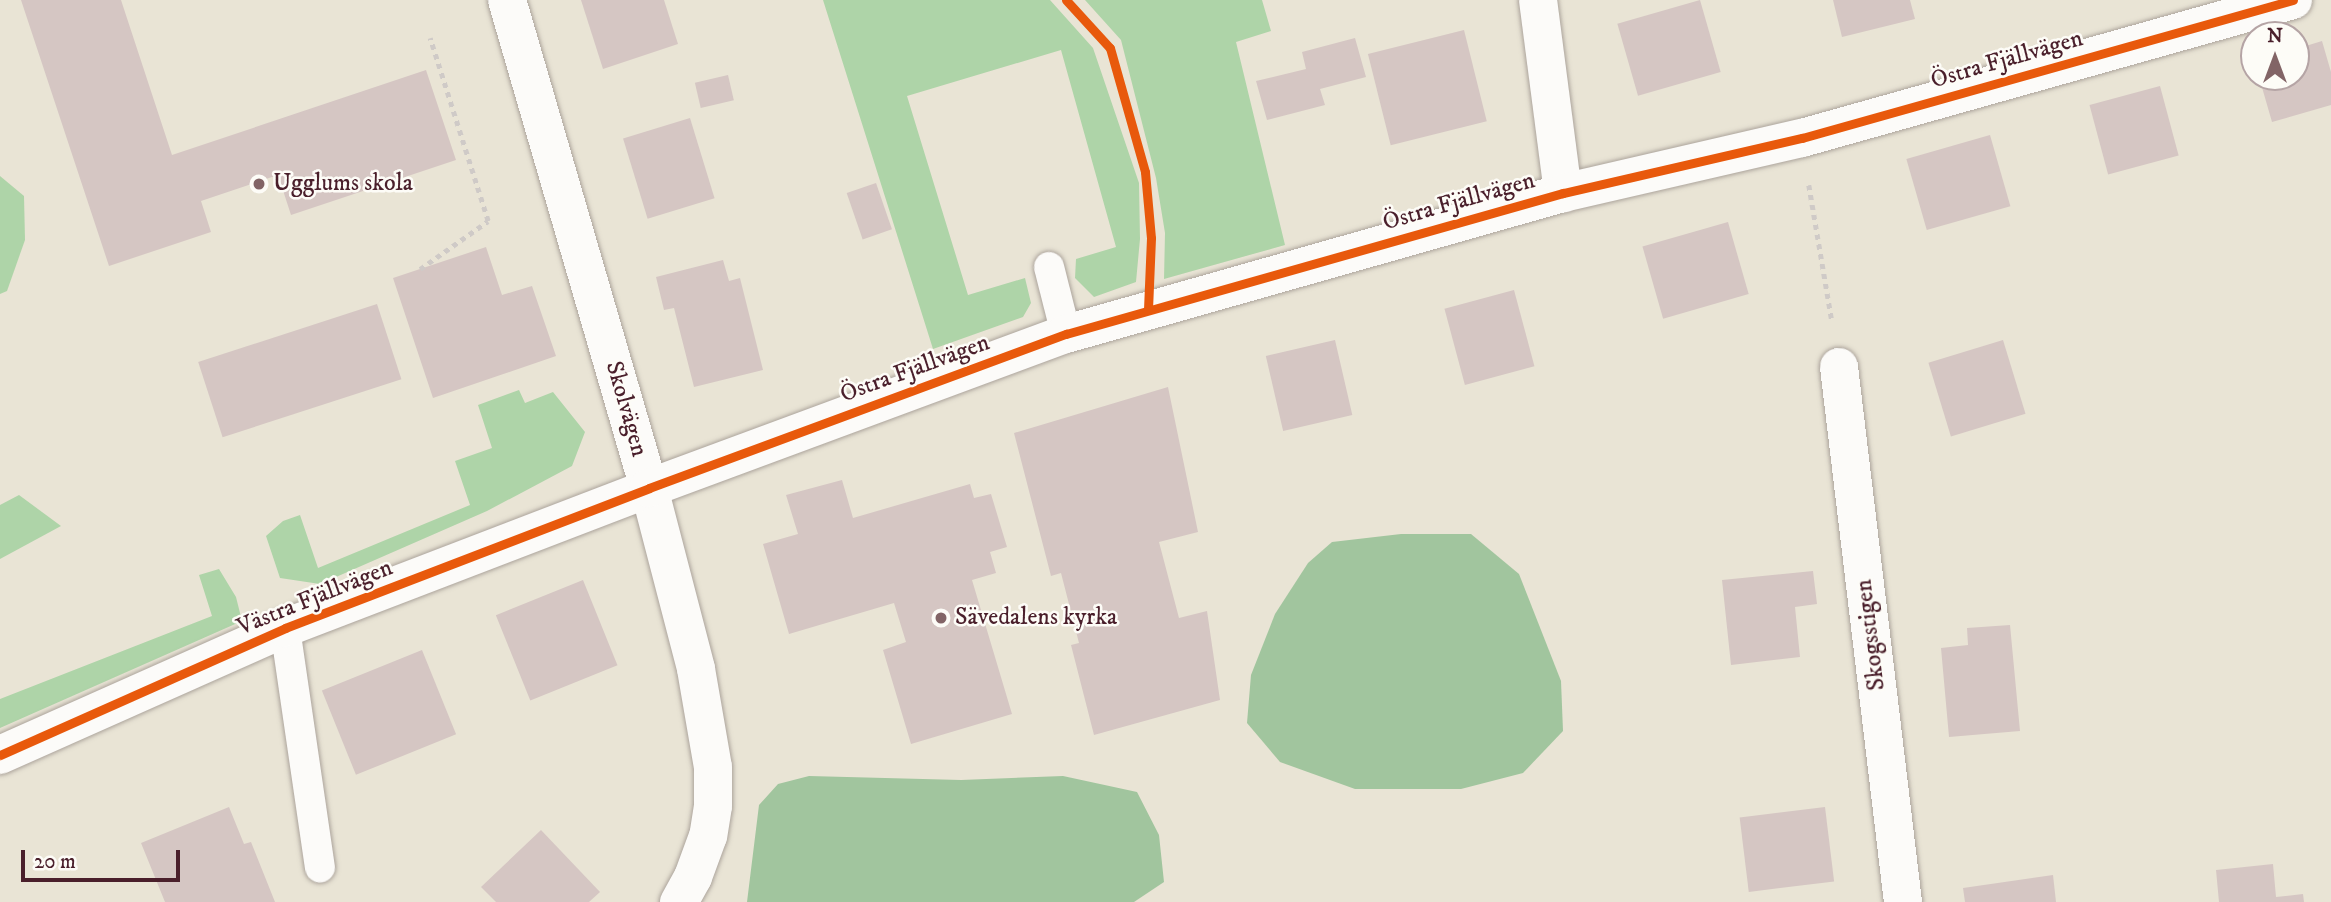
<!DOCTYPE html>
<html>
<head>
<meta charset="utf-8">
<style>
	body { margin:0 }
	#map { position:relative; width:2331px; height:902px; overflow:hidden; background:#e9e4d5; font-family:"IM FELL DW Pica",serif }
	div>[style] { position:absolute }
	.green>* { inset:0; background:#aed4a8 }
	.forest>* { inset:0; background:#a1c59e }
	.building>* { inset:0; background:#d5c6c3; transform-origin:0 0 }
	.path>* { height:4.5px; margin-top:-2.25px; transform-origin:0; background:repeating-linear-gradient(90deg,#cfcac7 0 5px,transparent 0 10px) }
	.roads { filter:drop-shadow(0 0 2px #aca49c) drop-shadow(0 0 2px #aca49c) }
	.lane>* { height:30px; margin:-15px; padding:0 15px; transform-origin:15px; border-radius:15px; background:#fcfbf9 }
	.street>* { height:38px; margin:-19px; padding:0 19px; transform-origin:19px; border-radius:19px; background:#fcfbf9 }
	.cycleway>* { height:9px; margin:-4.5px; padding:0 4.5px; transform-origin:4.5px; border-radius:4.5px; background:#e8590c }
	.dots>* { width:19px; height:19px; translate:-50% -50%; box-sizing:border-box; border:4px solid #fdfcf7; border-radius:50% }
	span { translate:-50% -50%; white-space:nowrap; text-align:center; line-height:1.15; -webkit-text-stroke:5px #fdfcf7; paint-order:stroke }
	.street-label { font-size:24px; color:#4a1f2b }
	.poi-label { font-size:24px; color:#4a1f2b }
	.left { translate:0 -50%; text-align:left }
	.north { position:absolute; left:2240px; top:21px; width:70px; height:70px; box-sizing:border-box; background:#fdfcf7; border:2px solid #b5a4a5; border-radius:50%; rotate:0deg; font-size:19px; font-weight:700; line-height:28px; text-align:center; color:#4a1f2b }
	.north::after { content:''; display:block; margin:auto; width:24px; height:32px; background:#826466; clip-path:polygon(50% 0,100% 100%,50% 72%,0 100%) }
	.scale { position:absolute; left:21px; top:850px; width:159px; height:32px; box-sizing:border-box; border:4px solid #4a1f2b; border-top:0; padding-left:9px; font-size:21px; line-height:24px; white-space:nowrap; color:#4a1f2b; -webkit-text-stroke:5px #fdfcf7; paint-order:stroke }
</style>
</head>
<body>
<div id="map">
	<div class="green">
		<i style="clip-path:polygon(823px 0,1050px 0,1093px 48px,1139px 183px,1140px 239px,1136px 282px,1094px 297px,1075px 278px,1076px 259px,1116px 247px,1061px 50px,907px 96px,968px 295px,1025px 278px,1031px 303px,1023px 317px,933px 349px)"></i>
		<i style="clip-path:polygon(1085px 0,1262px 0,1271px 31px,1236px 42px,1285px 245px,1164px 279px,1165px 233px,1156px 178px,1121px 40px)"></i>
		<i style="clip-path:polygon(0 176px,24px 196px,25px 240px,7px 291px,0 294px)"></i>
		<i style="clip-path:polygon(519px 390px,525px 403px,553px 392px,585px 432px,572px 466px,487px 511px,320px 584px,280px 578px,266px 536px,283px 521px,300px 515px,318px 568px,470px 505px,455px 461px,492px 448px,478px 405px)"></i>
		<i style="clip-path:polygon(19px 495px,61px 526px,0 559px,0 505px)"></i>
		<i style="clip-path:polygon(219px 569px,236px 597px,242px 621px,0 728px,0 699px,212px 616px,199px 575px)"></i>
	</div>
	<div class="forest">
		<i style="clip-path:polygon(1401px 534px,1471px 534px,1519px 574px,1561px 681px,1563px 731px,1523px 773px,1461px 789px,1355px 789px,1280px 762px,1247px 723px,1251px 675px,1275px 614px,1308px 563px,1332px 542px)"></i>
		<i style="clip-path:polygon(809px 776px,961px 780px,1063px 776px,1137px 792px,1159px 835px,1164px 882px,1134px 902px,747px 902px,759px 805px,778px 784px)"></i>
	</div>
	<div class="building">
		<i style="clip-path:polygon(21px 0,121px 0,172px 155px,426px 70px,456px 160px,291px 215px,278px 175px,201px 201px,211px 232px,109px 266px)"></i>
		<i style="clip-path:polygon(581px 0,664px 0,678px 44px,603px 69px)"></i>
		<i style="left:1700px;top:0;width:75px;height:86px;rotate:74deg"></i>
		<i style="clip-path:polygon(1833px 0,1910px 0,1915px 19px,1842px 37px)"></i>
		<i style="left:1464px;top:30px;width:94px;height:99px;rotate:76deg"></i>
		<i style="clip-path:polygon(1355px 38px,1366px 77px,1320px 89px,1325px 105px,1267px 120px,1256px 81px,1306px 69px,1302px 52px)"></i>
		<i style="clip-path:polygon(2322px 41px,2331px 72px,2331px 105px,2272px 122px,2259px 77px,2296px 77px,2296px 49px)"></i>
		<i style="left:728px;top:75px;width:26px;height:34px;rotate:77deg"></i>
		<i style="left:2160px;top:86px;width:72px;height:73px;rotate:75deg"></i>
		<i style="left:690px;top:118px;width:84px;height:70px;rotate:73deg"></i>
		<i style="left:1990px;top:135px;width:74px;height:87px;rotate:74deg"></i>
		<i style="left:876px;top:183px;width:49px;height:31px;rotate:71deg"></i>
		<i style="left:1728px;top:222px;width:75px;height:89px;rotate:74deg"></i>
		<i style="clip-path:polygon(486px 247px,502px 295px,532px 286px,556px 356px,433px 398px,393px 278px)"></i>
		<i style="clip-path:polygon(723px 260px,729px 281px,740px 278px,763px 370px,694px 387px,674px 308px,664px 310px,656px 277px)"></i>
		<i style="left:1514px;top:290px;width:79px;height:72px;rotate:75deg"></i>
		<i style="left:377px;top:304px;width:79px;height:188px;rotate:72deg"></i>
		<i style="left:1335px;top:340px;width:77px;height:71px;rotate:77deg"></i>
		<i style="left:2003px;top:340px;width:77px;height:78px;rotate:73deg"></i>
		<i style="clip-path:polygon(1168px 387px,1198px 532px,1159px 542px,1179px 618px,1207px 611px,1220px 700px,1094px 735px,1071px 645px,1079px 643px,1061px 573px,1051px 576px,1014px 433px)"></i>
		<i style="clip-path:polygon(842px 480px,853px 518px,970px 484px,974px 498px,991px 494px,1007px 547px,990px 552px,996px 573px,972px 580px,1012px 714px,911px 744px,883px 650px,906px 642px,894px 603px,789px 634px,763px 544px,798px 534px,786px 495px)"></i>
		<i style="clip-path:polygon(1813px 571px,1817px 604px,1795px 607px,1800px 657px,1731px 665px,1722px 580px)"></i>
		<i style="left:583px;top:580px;width:92px;height:94px;rotate:68deg"></i>
		<i style="clip-path:polygon(2010px 625px,2020px 731px,1949px 737px,1941px 648px,1968px 645px,1967px 628px)"></i>
		<i style="left:422px;top:650px;width:91px;height:108px;rotate:68deg"></i>
		<i style="clip-path:polygon(229px 807px,244px 844px,251px 842px,275px 902px,165px 902px,141px 843px)"></i>
		<i style="left:1825px;top:807px;width:75px;height:86px;rotate:83deg"></i>
		<i style="clip-path:polygon(541px 830px,600px 892px,589px 902px,496px 902px,481px 887px)"></i>
		<i style="clip-path:polygon(2273px 864px,2276px 897px,2303px 894px,2304px 902px,2219px 902px,2216px 870px)"></i>
		<i style="clip-path:polygon(2053px 875px,2056px 902px,1965px 902px,1963px 888px)"></i>
	</div>
	<div class="path">
		<i style="left:1809px;top:185px;width:138px;rotate:80.4deg"></i>
		<i style="left:420px;top:269px;width:83px;rotate:-35.2deg"></i>
		<i style="left:488px;top:221px;width:192px;rotate:-107.6deg"></i>
	</div>
	<div class="roads">
		<div class="lane">
			<i style="left:1049px;top:267px;width:69px;rotate:75.8deg"></i>
			<i style="left:285px;top:628px;width:242px;rotate:81.7deg"></i>
		</div>
		<div class="street">
			<i style="left:507px;top:0;width:508px;rotate:73.78deg"></i>
			<i style="left:649px;top:488px;width:187px;rotate:75.4deg"></i>
			<i style="left:696px;top:669px;width:99px;rotate:80.2deg"></i>
			<i style="left:713px;top:767px;width:39px;rotate:90deg"></i>
			<i style="left:713px;top:806px;width:30px;rotate:99deg"></i>
			<i style="left:708px;top:836px;width:44px;rotate:110.1deg"></i>
			<i style="left:693px;top:877px;width:29px;rotate:119deg"></i>
			<i style="left:1538px;top:0;width:195px;rotate:82.6deg"></i>
			<i style="left:1839px;top:367px;width:539px;rotate:83.18deg"></i>
			<i style="left:0;top:755px;width:312px;rotate:-24deg"></i>
			<i style="left:285px;top:628px;width:390px;rotate:-21deg"></i>
			<i style="left:649px;top:488px;width:445px;rotate:-20.3deg"></i>
			<i style="left:1066px;top:334px;width:517px;rotate:-15.84deg"></i>
			<i style="left:1563px;top:193px;width:245px;rotate:-13deg"></i>
			<i style="left:1802px;top:138px;width:510px;rotate:-15.7deg"></i>
		</div>
	</div>
	<div class="cycleway">
		<i style="left:1066px;top:0;width:65px;rotate:47.5deg"></i>
		<i style="left:1110px;top:48px;width:129px;rotate:74.2deg"></i>
		<i style="left:1145px;top:172px;width:66px;rotate:84.8deg"></i>
		<i style="left:1151px;top:238px;width:71px;rotate:92.4deg"></i>
		<i style="left:0;top:755px;width:312px;rotate:-24deg"></i>
		<i style="left:285px;top:628px;width:390px;rotate:-21deg"></i>
		<i style="left:649px;top:488px;width:445px;rotate:-20.3deg"></i>
		<i style="left:1066px;top:334px;width:517px;rotate:-15.84deg"></i>
		<i style="left:1563px;top:193px;width:245px;rotate:-13deg"></i>
		<i style="left:1802px;top:138px;width:510px;rotate:-15.7deg"></i>
	</div>
	<div class="dots">
		<i style="left:259px;top:184px;background:#826466"></i>
		<i style="left:941px;top:618px;background:#826466"></i>
	</div>
	<div class="street-label">
		<span style="left:2007px;top:60px;rotate:-16deg">Östra Fjällvägen</span>
		<span style="left:1459px;top:202px;rotate:-16deg">Östra Fjällvägen</span>
		<span style="left:915px;top:369px;rotate:-20deg">Östra Fjällvägen</span>
		<span style="left:626px;top:409px;rotate:74deg">Skolvägen</span>
		<span style="left:315px;top:598px;rotate:-22deg">Västra Fjällvägen</span>
		<span style="left:1871px;top:635px;rotate:-97deg">Skogsstigen</span>
	</div>
	<div class="poi-label">
		<span class="left" style="left:273px;top:184px">Ugglums skola</span>
		<span class="left" style="left:955px;top:618px">Sävedalens kyrka</span>
	</div>
	<div class="north">N</div>
	<div class="scale">20 m</div>
</div>
</body>
</html>
